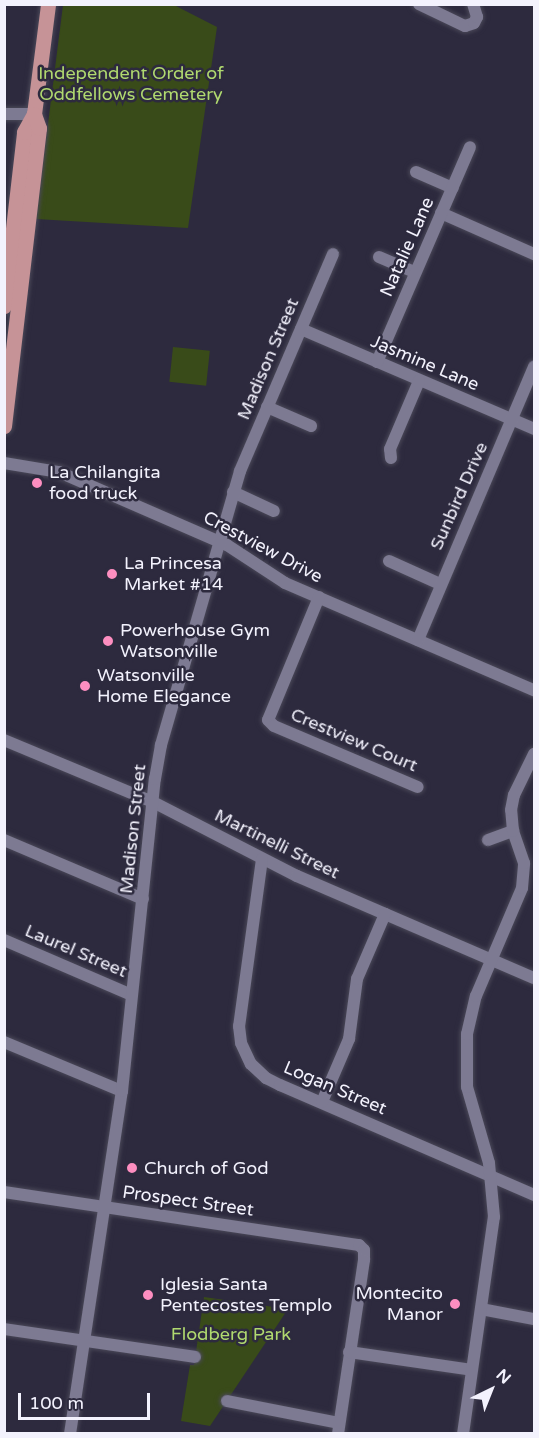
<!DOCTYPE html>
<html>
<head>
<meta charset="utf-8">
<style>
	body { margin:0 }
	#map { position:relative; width:539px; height:1438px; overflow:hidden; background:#2d2a3e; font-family:"Varela Round",sans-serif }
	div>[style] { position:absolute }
	.green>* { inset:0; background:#394b19; transform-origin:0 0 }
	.roads { filter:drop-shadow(0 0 2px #4a4858) drop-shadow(0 0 2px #4a4858) }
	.minor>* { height:12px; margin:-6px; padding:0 6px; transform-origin:6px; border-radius:6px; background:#7d7a92 }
	.major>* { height:15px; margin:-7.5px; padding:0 7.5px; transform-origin:7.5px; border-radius:7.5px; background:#c69397 }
	.dots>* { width:16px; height:16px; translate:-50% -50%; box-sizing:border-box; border:3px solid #2d2a3e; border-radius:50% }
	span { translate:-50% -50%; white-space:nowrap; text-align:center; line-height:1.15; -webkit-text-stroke:5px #2d2a3e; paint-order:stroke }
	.park-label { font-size:18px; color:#b0d96f }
	.street-label { font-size:18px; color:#f3f2fd }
	.poi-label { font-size:18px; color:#f3f2fd }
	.left { translate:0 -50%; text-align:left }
	.right { translate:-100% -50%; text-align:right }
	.frame { position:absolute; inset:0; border:6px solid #f3f2fd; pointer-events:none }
	.north { position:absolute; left:461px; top:1360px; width:60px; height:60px; -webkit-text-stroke:4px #2d2a3e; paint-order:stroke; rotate:43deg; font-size:16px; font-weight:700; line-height:24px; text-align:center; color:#f3f2fd }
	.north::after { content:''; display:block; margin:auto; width:21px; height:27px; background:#f3f2fd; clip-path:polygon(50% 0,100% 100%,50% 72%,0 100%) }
	.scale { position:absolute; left:18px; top:1393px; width:132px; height:27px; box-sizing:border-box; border:3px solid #f3f2fd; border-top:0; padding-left:8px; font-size:18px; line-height:21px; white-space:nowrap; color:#f3f2fd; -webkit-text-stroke:4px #2d2a3e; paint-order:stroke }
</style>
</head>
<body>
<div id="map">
	<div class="green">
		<i style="clip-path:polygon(63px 5px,174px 5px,217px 27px,188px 228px,36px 219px)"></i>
		<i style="left:173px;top:347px;width:37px;height:35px;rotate:6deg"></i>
		<i style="clip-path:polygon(204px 1297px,288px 1309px,210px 1426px,181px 1421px,190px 1365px,194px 1365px)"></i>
	</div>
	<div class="roads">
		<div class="minor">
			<i style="left:419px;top:4px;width:51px;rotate:25.6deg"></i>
			<i style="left:465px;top:26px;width:9px;rotate:-18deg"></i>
			<i style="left:474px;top:23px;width:7px;rotate:-63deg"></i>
			<i style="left:477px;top:17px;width:14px;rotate:-107deg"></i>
			<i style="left:4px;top:114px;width:30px"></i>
			<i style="left:416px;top:172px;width:40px;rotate:23.4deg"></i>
			<i style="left:441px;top:213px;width:102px;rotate:23.8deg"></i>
			<i style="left:379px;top:257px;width:39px;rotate:23deg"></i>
			<i style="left:301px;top:329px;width:254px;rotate:23.2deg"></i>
			<i style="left:377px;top:362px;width:234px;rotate:-66.6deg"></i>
			<i style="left:267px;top:407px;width:48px;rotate:23.4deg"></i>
			<i style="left:391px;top:458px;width:9px;rotate:-96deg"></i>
			<i style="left:390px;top:449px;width:74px;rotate:-66.9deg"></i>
			<i style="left:4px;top:463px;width:56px;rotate:9.3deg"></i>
			<i style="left:59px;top:472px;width:183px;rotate:23.5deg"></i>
			<i style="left:227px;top:545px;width:69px;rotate:33.2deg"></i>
			<i style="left:285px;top:583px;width:271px;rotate:23.3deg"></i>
			<i style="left:233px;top:492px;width:45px;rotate:24.9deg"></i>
			<i style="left:389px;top:561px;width:56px;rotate:24.3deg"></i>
			<i style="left:319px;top:597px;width:133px;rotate:112.5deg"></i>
			<i style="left:268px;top:720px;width:8px;rotate:45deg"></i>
			<i style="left:274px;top:726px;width:156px;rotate:23deg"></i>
			<i style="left:418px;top:640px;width:297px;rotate:-67deg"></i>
			<i style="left:4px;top:740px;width:161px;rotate:22.6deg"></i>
			<i style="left:153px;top:802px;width:162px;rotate:27.2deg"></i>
			<i style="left:297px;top:876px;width:258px;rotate:23.3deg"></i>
			<i style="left:4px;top:840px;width:151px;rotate:23deg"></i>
			<i style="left:488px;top:840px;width:27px;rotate:-20deg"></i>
			<i style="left:262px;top:859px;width:169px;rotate:97.8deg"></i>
			<i style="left:239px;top:1026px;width:17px;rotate:83deg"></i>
			<i style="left:241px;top:1043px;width:23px;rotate:65deg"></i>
			<i style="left:251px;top:1064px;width:21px;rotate:43deg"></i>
			<i style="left:266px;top:1078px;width:16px;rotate:27deg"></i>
			<i style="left:280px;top:1085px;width:277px;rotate:23.4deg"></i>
			<i style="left:4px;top:940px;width:139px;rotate:23.3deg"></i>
			<i style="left:4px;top:1042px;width:128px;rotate:22.6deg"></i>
			<i style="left:322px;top:1102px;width:69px;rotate:-66.8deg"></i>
			<i style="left:349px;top:1039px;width:61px;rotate:-82.4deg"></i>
			<i style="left:357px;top:979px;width:71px;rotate:-66.7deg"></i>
			<i style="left:4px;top:1192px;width:359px;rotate:8.5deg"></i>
			<i style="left:359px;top:1245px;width:7px;rotate:45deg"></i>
			<i style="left:364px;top:1250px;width:10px;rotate:90deg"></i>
			<i style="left:364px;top:1260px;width:176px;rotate:98.5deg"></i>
			<i style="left:481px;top:1309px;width:54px;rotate:10.7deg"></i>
			<i style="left:4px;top:1329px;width:193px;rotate:8.3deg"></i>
			<i style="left:349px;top:1352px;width:124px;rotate:8.3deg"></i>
			<i style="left:227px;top:1401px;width:114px;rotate:11.1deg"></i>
			<i style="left:70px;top:1434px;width:347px;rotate:-81.4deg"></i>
			<i style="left:122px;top:1091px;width:314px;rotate:-84deg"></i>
			<i style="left:155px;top:779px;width:35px;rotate:-80deg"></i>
			<i style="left:161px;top:745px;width:285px;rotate:-73.9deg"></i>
			<i style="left:240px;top:471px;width:236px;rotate:-66.8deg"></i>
			<i style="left:463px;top:1434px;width:219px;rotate:-81.9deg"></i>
			<i style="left:494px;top:1217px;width:54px;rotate:-95.3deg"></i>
			<i style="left:489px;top:1163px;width:79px;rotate:-106.1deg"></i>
			<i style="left:467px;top:1087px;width:53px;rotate:-90deg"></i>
			<i style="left:467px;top:1034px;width:39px;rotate:-77deg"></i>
			<i style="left:476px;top:996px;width:117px;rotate:-66.9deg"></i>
			<i style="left:522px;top:888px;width:25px;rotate:-85deg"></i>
			<i style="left:524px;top:863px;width:34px;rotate:-109deg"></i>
			<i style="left:513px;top:831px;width:21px;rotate:-95deg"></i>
			<i style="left:511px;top:810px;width:15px;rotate:-79deg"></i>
			<i style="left:514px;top:795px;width:46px;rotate:-64deg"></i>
		</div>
		<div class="major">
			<i style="left:4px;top:306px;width:175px;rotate:-83.4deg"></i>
			<i style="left:24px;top:132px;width:21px;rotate:-61deg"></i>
			<i style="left:34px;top:114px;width:111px;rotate:-82.7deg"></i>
			<i style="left:4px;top:426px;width:300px;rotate:-83.3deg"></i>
			<i style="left:39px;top:128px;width:15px;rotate:-110deg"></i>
		</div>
	</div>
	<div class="dots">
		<i style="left:37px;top:483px;background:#fd8ec0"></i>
		<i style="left:112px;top:574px;background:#fd8ec0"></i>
		<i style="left:108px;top:641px;background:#fd8ec0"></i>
		<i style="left:85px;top:686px;background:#fd8ec0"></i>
		<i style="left:132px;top:1168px;background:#fd8ec0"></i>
		<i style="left:148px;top:1295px;background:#fd8ec0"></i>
		<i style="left:455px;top:1304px;background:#fd8ec0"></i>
	</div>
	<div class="park-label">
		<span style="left:131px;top:84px">Independent Order of<br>Oddfellows Cemetery</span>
		<span style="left:231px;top:1334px">Flodberg Park</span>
	</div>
	<div class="street-label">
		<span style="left:407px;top:247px;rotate:-66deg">Natalie Lane</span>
		<span style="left:268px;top:359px;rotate:-67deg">Madison Street</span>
		<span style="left:425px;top:363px;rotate:23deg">Jasmine Lane</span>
		<span style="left:459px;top:496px;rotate:-66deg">Sunbird Drive</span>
		<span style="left:263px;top:547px;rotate:28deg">Crestview Drive</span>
		<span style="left:354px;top:740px;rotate:23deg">Crestview Court</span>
		<span style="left:133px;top:829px;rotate:-84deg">Madison Street</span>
		<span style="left:277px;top:844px;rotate:26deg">Martinelli Street</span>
		<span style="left:76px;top:951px;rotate:23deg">Laurel Street</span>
		<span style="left:335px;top:1088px;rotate:23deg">Logan Street</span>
		<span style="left:188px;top:1201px;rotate:8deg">Prospect Street</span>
	</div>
	<div class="poi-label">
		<span class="left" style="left:49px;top:483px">La Chilangita<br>food truck</span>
		<span class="left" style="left:124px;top:574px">La Princesa<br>Market #14</span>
		<span class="left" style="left:120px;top:641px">Powerhouse Gym<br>Watsonville</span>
		<span class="left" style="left:97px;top:686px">Watsonville<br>Home Elegance</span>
		<span class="left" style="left:144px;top:1168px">Church of God</span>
		<span class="left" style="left:160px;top:1295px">Iglesia Santa<br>Pentecostes Templo</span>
		<span class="right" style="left:443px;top:1304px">Montecito<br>Manor</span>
	</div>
	<div class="frame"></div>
	<div class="north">N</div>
	<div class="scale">100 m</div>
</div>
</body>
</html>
